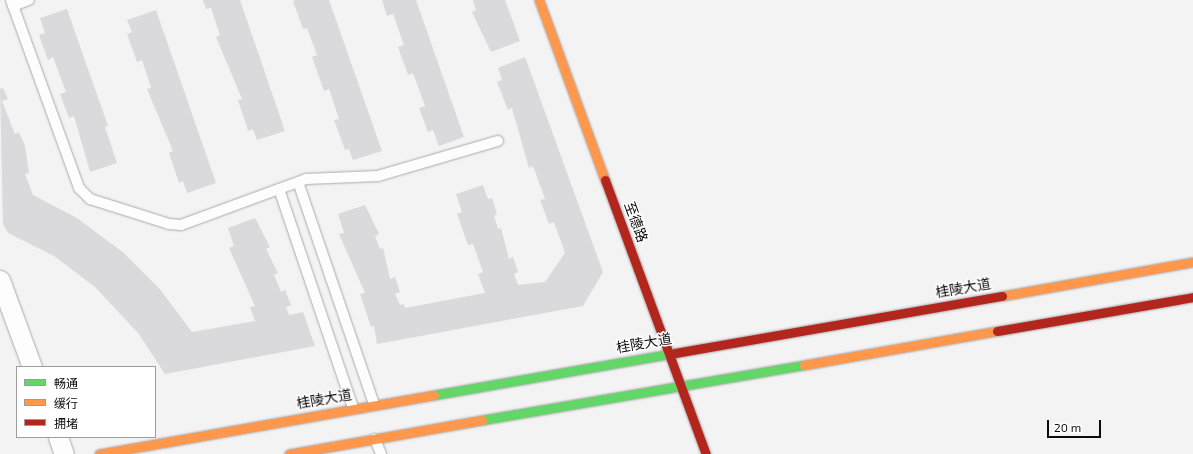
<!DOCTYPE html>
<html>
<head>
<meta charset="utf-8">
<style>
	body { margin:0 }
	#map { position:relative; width:1193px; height:454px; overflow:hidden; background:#f3f3f4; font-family:"Exo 2","Noto Sans SC",sans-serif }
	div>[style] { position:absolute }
	.building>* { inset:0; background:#dad9db }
	.roads { filter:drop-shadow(0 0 1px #aaaaab) drop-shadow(0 0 1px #aaaaab) }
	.lane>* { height:10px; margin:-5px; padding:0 5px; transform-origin:5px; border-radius:5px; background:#fdfdfd }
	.street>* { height:19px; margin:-9.5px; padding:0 9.5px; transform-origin:9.5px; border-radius:9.5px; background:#fdfdfd }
	.fast>* { height:9px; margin:-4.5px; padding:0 4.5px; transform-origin:4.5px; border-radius:4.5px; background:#63d668 }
	.slow>* { height:9px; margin:-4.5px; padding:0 4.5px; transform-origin:4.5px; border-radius:4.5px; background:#ff974d }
	.jam>* { height:9px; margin:-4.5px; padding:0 4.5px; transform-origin:4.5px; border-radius:4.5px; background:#b3261e }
	span { translate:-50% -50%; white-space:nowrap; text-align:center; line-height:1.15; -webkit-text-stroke:3px #fff; paint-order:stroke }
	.street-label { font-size:14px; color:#0b0b0c }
	.legend { position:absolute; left:16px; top:366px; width:140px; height:72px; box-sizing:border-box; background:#fff; border:1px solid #9d9d9e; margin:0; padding:5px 7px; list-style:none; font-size:12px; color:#0b0b0c }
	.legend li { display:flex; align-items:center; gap:8px; height:20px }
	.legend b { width:20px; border:1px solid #9d9d9e }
	.scale { position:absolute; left:1047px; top:420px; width:54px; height:18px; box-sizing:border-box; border:2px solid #0b0b0c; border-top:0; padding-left:5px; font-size:12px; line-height:14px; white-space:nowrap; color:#0b0b0c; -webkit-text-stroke:3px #fff; paint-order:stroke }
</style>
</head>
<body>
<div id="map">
	<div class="building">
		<i style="clip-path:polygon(203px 0,240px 0,285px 131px,257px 140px,253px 129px,248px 131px,238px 100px,242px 99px,216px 37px,220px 35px,211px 8px,206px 9px)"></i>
		<i style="clip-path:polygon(296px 0,329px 0,382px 151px,353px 160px,349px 149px,345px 150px,334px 120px,339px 119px,329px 89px,324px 91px,312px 57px,317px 55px,307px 28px,303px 29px,293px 1px)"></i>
		<i style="clip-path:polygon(382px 0,416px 0,464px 137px,439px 146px,433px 130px,428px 132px,419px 108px,425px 106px,413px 73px,408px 75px,398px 47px,404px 45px,393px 14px,387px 16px)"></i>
		<i style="clip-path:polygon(473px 0,505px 0,520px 41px,491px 52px,472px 12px,476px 10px)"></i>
		<i style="clip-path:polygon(67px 9px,108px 126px,105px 127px,117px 163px,90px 172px,74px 116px,69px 118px,60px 94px,66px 92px,53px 57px,48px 60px,39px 35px,45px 33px,40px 18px)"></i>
		<i style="clip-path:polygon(156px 10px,216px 183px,187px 193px,183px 181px,179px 183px,169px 153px,173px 151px,147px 89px,151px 88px,142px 60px,137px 62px,127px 34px,132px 32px,127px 20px)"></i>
		<i style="clip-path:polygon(525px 57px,603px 272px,583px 306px,377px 344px,374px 326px,371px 327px,360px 294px,365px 293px,339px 234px,344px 233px,338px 214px,365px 205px,379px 234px,375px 236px,380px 249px,383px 248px,390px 279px,395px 277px,400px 292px,395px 294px,400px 305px,404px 304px,405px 308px,485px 293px,478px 274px,483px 272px,473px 244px,468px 245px,457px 214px,462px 212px,456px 194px,483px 185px,488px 199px,492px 198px,497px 214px,494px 216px,498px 229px,501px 228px,509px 259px,513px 257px,518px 272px,514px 274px,518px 285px,545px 282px,565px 253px,554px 222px,549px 224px,540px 200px,545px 199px,533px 166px,529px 168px,512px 108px,508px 110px,497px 82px,502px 80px,498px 68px)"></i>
		<i style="clip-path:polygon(3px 88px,8px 99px,2px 101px,15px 134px,19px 132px,25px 146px,29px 173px,25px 174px,33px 195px,77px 218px,124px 253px,159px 288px,192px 332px,255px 321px,250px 307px,255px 306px,229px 248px,234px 246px,228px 228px,255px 218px,270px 247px,266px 249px,278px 273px,274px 275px,281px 292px,285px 290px,291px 305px,286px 307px,289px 315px,303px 312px,315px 346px,165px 374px,139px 334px,95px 287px,54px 256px,8px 233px,3px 224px,0 89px)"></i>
	</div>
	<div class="roads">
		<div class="lane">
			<i style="left:11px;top:0;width:200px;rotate:70.1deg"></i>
			<i style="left:79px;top:188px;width:16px;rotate:45deg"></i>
			<i style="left:90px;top:199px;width:83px;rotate:17.6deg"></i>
			<i style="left:169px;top:224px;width:12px;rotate:5deg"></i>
			<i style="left:181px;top:225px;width:133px;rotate:-20.2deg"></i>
			<i style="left:306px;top:179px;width:72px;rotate:-2.4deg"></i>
			<i style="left:378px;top:176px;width:125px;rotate:-16.3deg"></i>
			<i style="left:13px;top:6px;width:17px;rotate:-21deg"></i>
			<i style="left:298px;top:182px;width:235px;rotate:71.1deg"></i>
			<i style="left:279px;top:189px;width:231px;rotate:71.3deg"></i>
			<i style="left:375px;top:439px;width:16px;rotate:68deg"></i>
		</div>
		<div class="street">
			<i style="left:0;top:280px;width:93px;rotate:69.8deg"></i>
			<i style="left:58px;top:437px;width:18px;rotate:71deg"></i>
		</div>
		<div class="fast">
			<i style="left:434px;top:395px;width:245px;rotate:-9.9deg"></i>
			<i style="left:482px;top:420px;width:327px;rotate:-9.7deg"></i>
		</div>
		<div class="slow">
			<i style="left:539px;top:0;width:192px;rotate:69.9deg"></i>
			<i style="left:1002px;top:296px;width:194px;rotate:-10.1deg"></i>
			<i style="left:804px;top:365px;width:196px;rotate:-10deg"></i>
			<i style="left:99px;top:454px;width:340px;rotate:-10deg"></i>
			<i style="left:289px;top:454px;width:196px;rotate:-10deg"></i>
		</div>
		<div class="jam">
			<i style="left:605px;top:180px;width:292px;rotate:69.8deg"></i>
			<i style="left:997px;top:331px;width:199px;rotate:-9.8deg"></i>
			<i style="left:675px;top:353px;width:332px;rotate:-9.9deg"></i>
		</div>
	</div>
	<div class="street-label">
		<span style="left:636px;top:222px;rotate:70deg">至德路</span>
		<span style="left:963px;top:288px;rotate:-10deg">桂陵大道</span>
		<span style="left:644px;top:343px;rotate:-10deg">桂陵大道</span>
		<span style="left:324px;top:399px;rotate:-10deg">桂陵大道</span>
	</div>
	<ul class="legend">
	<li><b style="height:5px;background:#63d668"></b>畅通</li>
	<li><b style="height:5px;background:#ff974d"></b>缓行</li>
	<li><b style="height:5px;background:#b3261e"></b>拥堵</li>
	</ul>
	<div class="scale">20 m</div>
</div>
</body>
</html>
